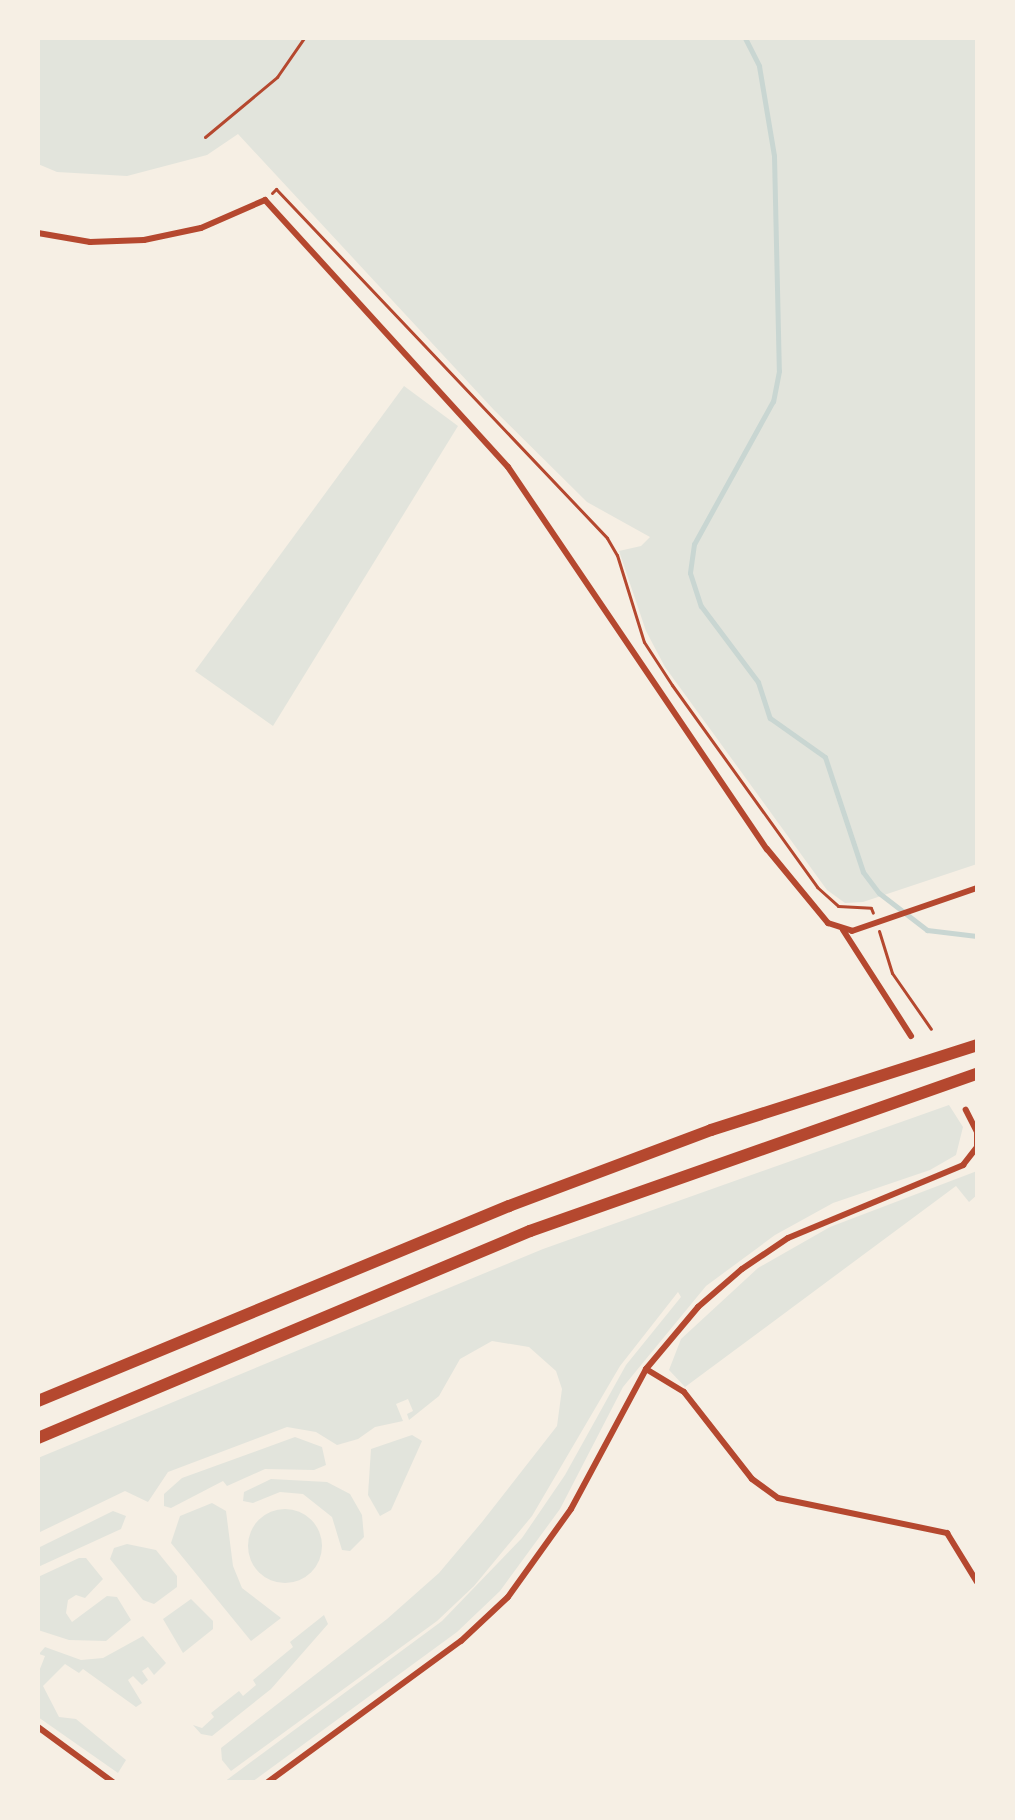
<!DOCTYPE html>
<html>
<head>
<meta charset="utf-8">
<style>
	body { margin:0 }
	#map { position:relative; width:1015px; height:1820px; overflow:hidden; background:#f6efe4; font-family:Jost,sans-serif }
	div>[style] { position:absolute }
	.green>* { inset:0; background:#e2e4dc }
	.round { border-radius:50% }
	.stream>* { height:5px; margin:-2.5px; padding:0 2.5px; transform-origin:2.5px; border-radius:2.5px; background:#c9d6d2 }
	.path>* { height:3px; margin:-1.5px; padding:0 1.5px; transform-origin:1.5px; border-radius:1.5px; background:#b5482f }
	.minor>* { height:6px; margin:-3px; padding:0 3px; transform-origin:3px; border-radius:3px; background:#b5482f }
	.motorway>* { height:12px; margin:-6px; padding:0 6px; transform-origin:6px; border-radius:6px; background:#b5482f }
	span { translate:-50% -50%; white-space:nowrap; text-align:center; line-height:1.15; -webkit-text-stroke:7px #f6efe4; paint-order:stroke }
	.frame { position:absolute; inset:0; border:40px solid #f6efe4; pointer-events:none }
</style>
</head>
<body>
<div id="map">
	<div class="green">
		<i style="clip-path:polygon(38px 38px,977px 38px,977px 864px,863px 902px,845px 903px,827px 890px,665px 667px,646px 631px,619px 551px,641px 546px,650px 537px,587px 502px,494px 410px,238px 134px,207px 155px,127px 176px,57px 172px,38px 164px)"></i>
		<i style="clip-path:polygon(404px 386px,458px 426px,273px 726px,195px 671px)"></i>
		<i style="clip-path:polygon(949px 1105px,963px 1127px,956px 1155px,930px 1170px,833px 1203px,775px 1235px,706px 1286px,623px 1387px,560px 1509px,500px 1591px,457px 1632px,252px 1782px,224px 1782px,442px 1621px,522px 1538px,565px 1475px,626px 1365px,681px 1297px,678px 1292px,620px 1366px,532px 1516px,474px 1586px,437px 1621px,231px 1771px,222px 1760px,221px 1748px,387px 1619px,439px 1573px,482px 1522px,557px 1426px,562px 1389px,556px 1371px,529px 1347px,492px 1341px,460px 1359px,439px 1396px,409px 1420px,407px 1414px,413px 1411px,408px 1399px,396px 1404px,403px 1421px,375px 1427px,358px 1439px,337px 1445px,316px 1432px,287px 1427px,168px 1472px,148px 1502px,125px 1491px,38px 1533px,38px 1458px,543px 1249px)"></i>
		<i style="clip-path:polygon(977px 1171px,977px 1195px,969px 1202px,956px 1186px,685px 1387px,669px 1370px,681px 1339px,758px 1268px,830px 1227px)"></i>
		<i style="clip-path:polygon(412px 1435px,422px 1441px,391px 1510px,380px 1516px,368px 1495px,371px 1449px)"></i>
		<i style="clip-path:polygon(295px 1437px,322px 1447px,326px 1465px,314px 1470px,265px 1469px,227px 1486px,223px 1481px,171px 1508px,164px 1506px,164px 1494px,182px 1478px)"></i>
		<i style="clip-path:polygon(271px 1479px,327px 1482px,350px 1494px,362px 1515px,364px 1537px,350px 1551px,342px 1550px,332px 1517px,303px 1494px,280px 1492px,253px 1503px,243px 1501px,244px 1492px)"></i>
		<i style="clip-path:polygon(212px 1503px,226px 1511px,233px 1566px,242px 1588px,281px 1618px,251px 1641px,171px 1543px,180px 1516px)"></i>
		<i class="round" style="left:248px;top:1509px;width:74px;height:74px"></i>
		<i style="clip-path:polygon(113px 1511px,126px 1516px,121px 1529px,38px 1567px,38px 1548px)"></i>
		<i style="clip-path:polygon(127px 1544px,156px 1550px,177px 1576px,177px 1587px,154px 1604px,143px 1600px,110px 1559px,114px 1548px)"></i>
		<i style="clip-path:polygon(79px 1558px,86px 1558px,103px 1579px,85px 1598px,76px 1595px,68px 1600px,66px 1613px,72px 1622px,107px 1596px,117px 1597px,131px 1620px,106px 1641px,69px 1640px,38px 1630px,38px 1577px)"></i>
		<i style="clip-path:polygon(191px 1599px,213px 1621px,213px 1629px,183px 1653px,163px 1619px)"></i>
		<i style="clip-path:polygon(324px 1615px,328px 1624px,271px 1689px,212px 1736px,201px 1734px,193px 1725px,202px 1728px,214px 1717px,211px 1713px,239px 1691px,243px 1696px,256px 1685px,253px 1680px,293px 1647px,290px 1642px)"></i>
		<i style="clip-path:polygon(143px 1636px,166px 1663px,154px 1675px,148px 1667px,142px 1671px,148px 1680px,142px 1685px,133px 1676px,128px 1680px,142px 1703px,136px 1707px,83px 1669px,79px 1673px,65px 1664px,43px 1686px,59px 1717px,76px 1719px,126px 1760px,118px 1773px,38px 1717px,38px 1674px,45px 1656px,39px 1654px,45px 1647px,81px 1660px,103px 1658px)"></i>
	</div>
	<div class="stream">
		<i style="left:745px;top:38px;width:31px;rotate:63deg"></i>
		<i style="left:759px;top:66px;width:91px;rotate:80.5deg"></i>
		<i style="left:774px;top:156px;width:215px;rotate:88.7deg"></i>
		<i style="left:779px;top:371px;width:31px;rotate:101deg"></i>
		<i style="left:773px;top:401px;width:163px;rotate:118.9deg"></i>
		<i style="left:694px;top:544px;width:29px;rotate:98deg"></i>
		<i style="left:690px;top:573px;width:35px;rotate:72deg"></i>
		<i style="left:701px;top:606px;width:95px;rotate:53.1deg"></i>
		<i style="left:758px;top:682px;width:38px;rotate:72deg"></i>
		<i style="left:770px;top:718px;width:67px;rotate:35.3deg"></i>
		<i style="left:825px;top:757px;width:121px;rotate:71.7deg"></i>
		<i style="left:863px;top:872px;width:26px;rotate:53deg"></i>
		<i style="left:879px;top:893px;width:61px;rotate:37.6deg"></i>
		<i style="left:927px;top:930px;width:50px;rotate:6.8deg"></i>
	</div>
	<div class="path">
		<i style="left:205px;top:137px;width:94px;rotate:-39.8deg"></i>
		<i style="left:277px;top:77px;width:47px;rotate:-55.3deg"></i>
		<i style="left:272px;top:193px;width:6px;rotate:-45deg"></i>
		<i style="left:276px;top:189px;width:481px;rotate:46.5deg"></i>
		<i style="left:607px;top:538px;width:20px;rotate:60deg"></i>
		<i style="left:617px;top:555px;width:91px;rotate:72.8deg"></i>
		<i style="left:644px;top:642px;width:51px;rotate:56.9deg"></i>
		<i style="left:672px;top:685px;width:249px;rotate:54.3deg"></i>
		<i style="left:817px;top:887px;width:28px;rotate:42deg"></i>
		<i style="left:838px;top:906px;width:33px;rotate:3deg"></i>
		<i style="left:871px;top:908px;width:5px;rotate:68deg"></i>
		<i style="left:879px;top:931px;width:44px;rotate:72.8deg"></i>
		<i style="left:892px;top:973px;width:68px;rotate:55.1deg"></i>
	</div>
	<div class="minor">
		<i style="left:38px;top:233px;width:53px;rotate:9.8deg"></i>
		<i style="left:90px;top:242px;width:54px;rotate:-2.1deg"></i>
		<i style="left:144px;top:240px;width:58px;rotate:-11.9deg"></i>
		<i style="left:201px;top:228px;width:70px;rotate:-23.6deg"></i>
		<i style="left:265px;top:200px;width:361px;rotate:47.7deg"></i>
		<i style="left:508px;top:467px;width:462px;rotate:55.9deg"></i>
		<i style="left:767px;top:849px;width:96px;rotate:50.5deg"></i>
		<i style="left:828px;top:923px;width:25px;rotate:18deg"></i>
		<i style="left:852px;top:931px;width:132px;rotate:-19deg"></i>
		<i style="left:843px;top:930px;width:126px;rotate:57.3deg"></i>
		<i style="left:646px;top:1369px;width:44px;rotate:31.2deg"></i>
		<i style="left:684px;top:1392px;width:110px;rotate:52deg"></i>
		<i style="left:752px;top:1479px;width:32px;rotate:36deg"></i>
		<i style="left:778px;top:1498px;width:173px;rotate:11.7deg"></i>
		<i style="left:947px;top:1533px;width:57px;rotate:58.5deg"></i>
		<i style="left:38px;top:1727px;width:93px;rotate:36.3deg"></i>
		<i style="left:268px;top:1782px;width:239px;rotate:-36.2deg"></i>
		<i style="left:461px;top:1641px;width:64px;rotate:-43.1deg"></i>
		<i style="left:508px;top:1597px;width:108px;rotate:-54.4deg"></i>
		<i style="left:571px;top:1509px;width:159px;rotate:-61.8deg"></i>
		<i style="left:646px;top:1369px;width:81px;rotate:-50deg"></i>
		<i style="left:698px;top:1307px;width:58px;rotate:-40.8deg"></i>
		<i style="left:742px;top:1269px;width:55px;rotate:-34deg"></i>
		<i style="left:788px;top:1238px;width:190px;rotate:-22.6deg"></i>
		<i style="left:963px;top:1165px;width:23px;rotate:-52deg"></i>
		<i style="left:977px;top:1147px;width:15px;rotate:-90deg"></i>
		<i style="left:977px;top:1132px;width:25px;rotate:-117deg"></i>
	</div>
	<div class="motorway">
		<i style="left:38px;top:1401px;width:510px;rotate:-22.49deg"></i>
		<i style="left:509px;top:1206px;width:216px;rotate:-20.6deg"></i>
		<i style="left:711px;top:1130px;width:279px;rotate:-17.7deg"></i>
		<i style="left:38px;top:1438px;width:534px;rotate:-22.82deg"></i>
		<i style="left:530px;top:1231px;width:474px;rotate:-19.4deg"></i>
	</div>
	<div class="frame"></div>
</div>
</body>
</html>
